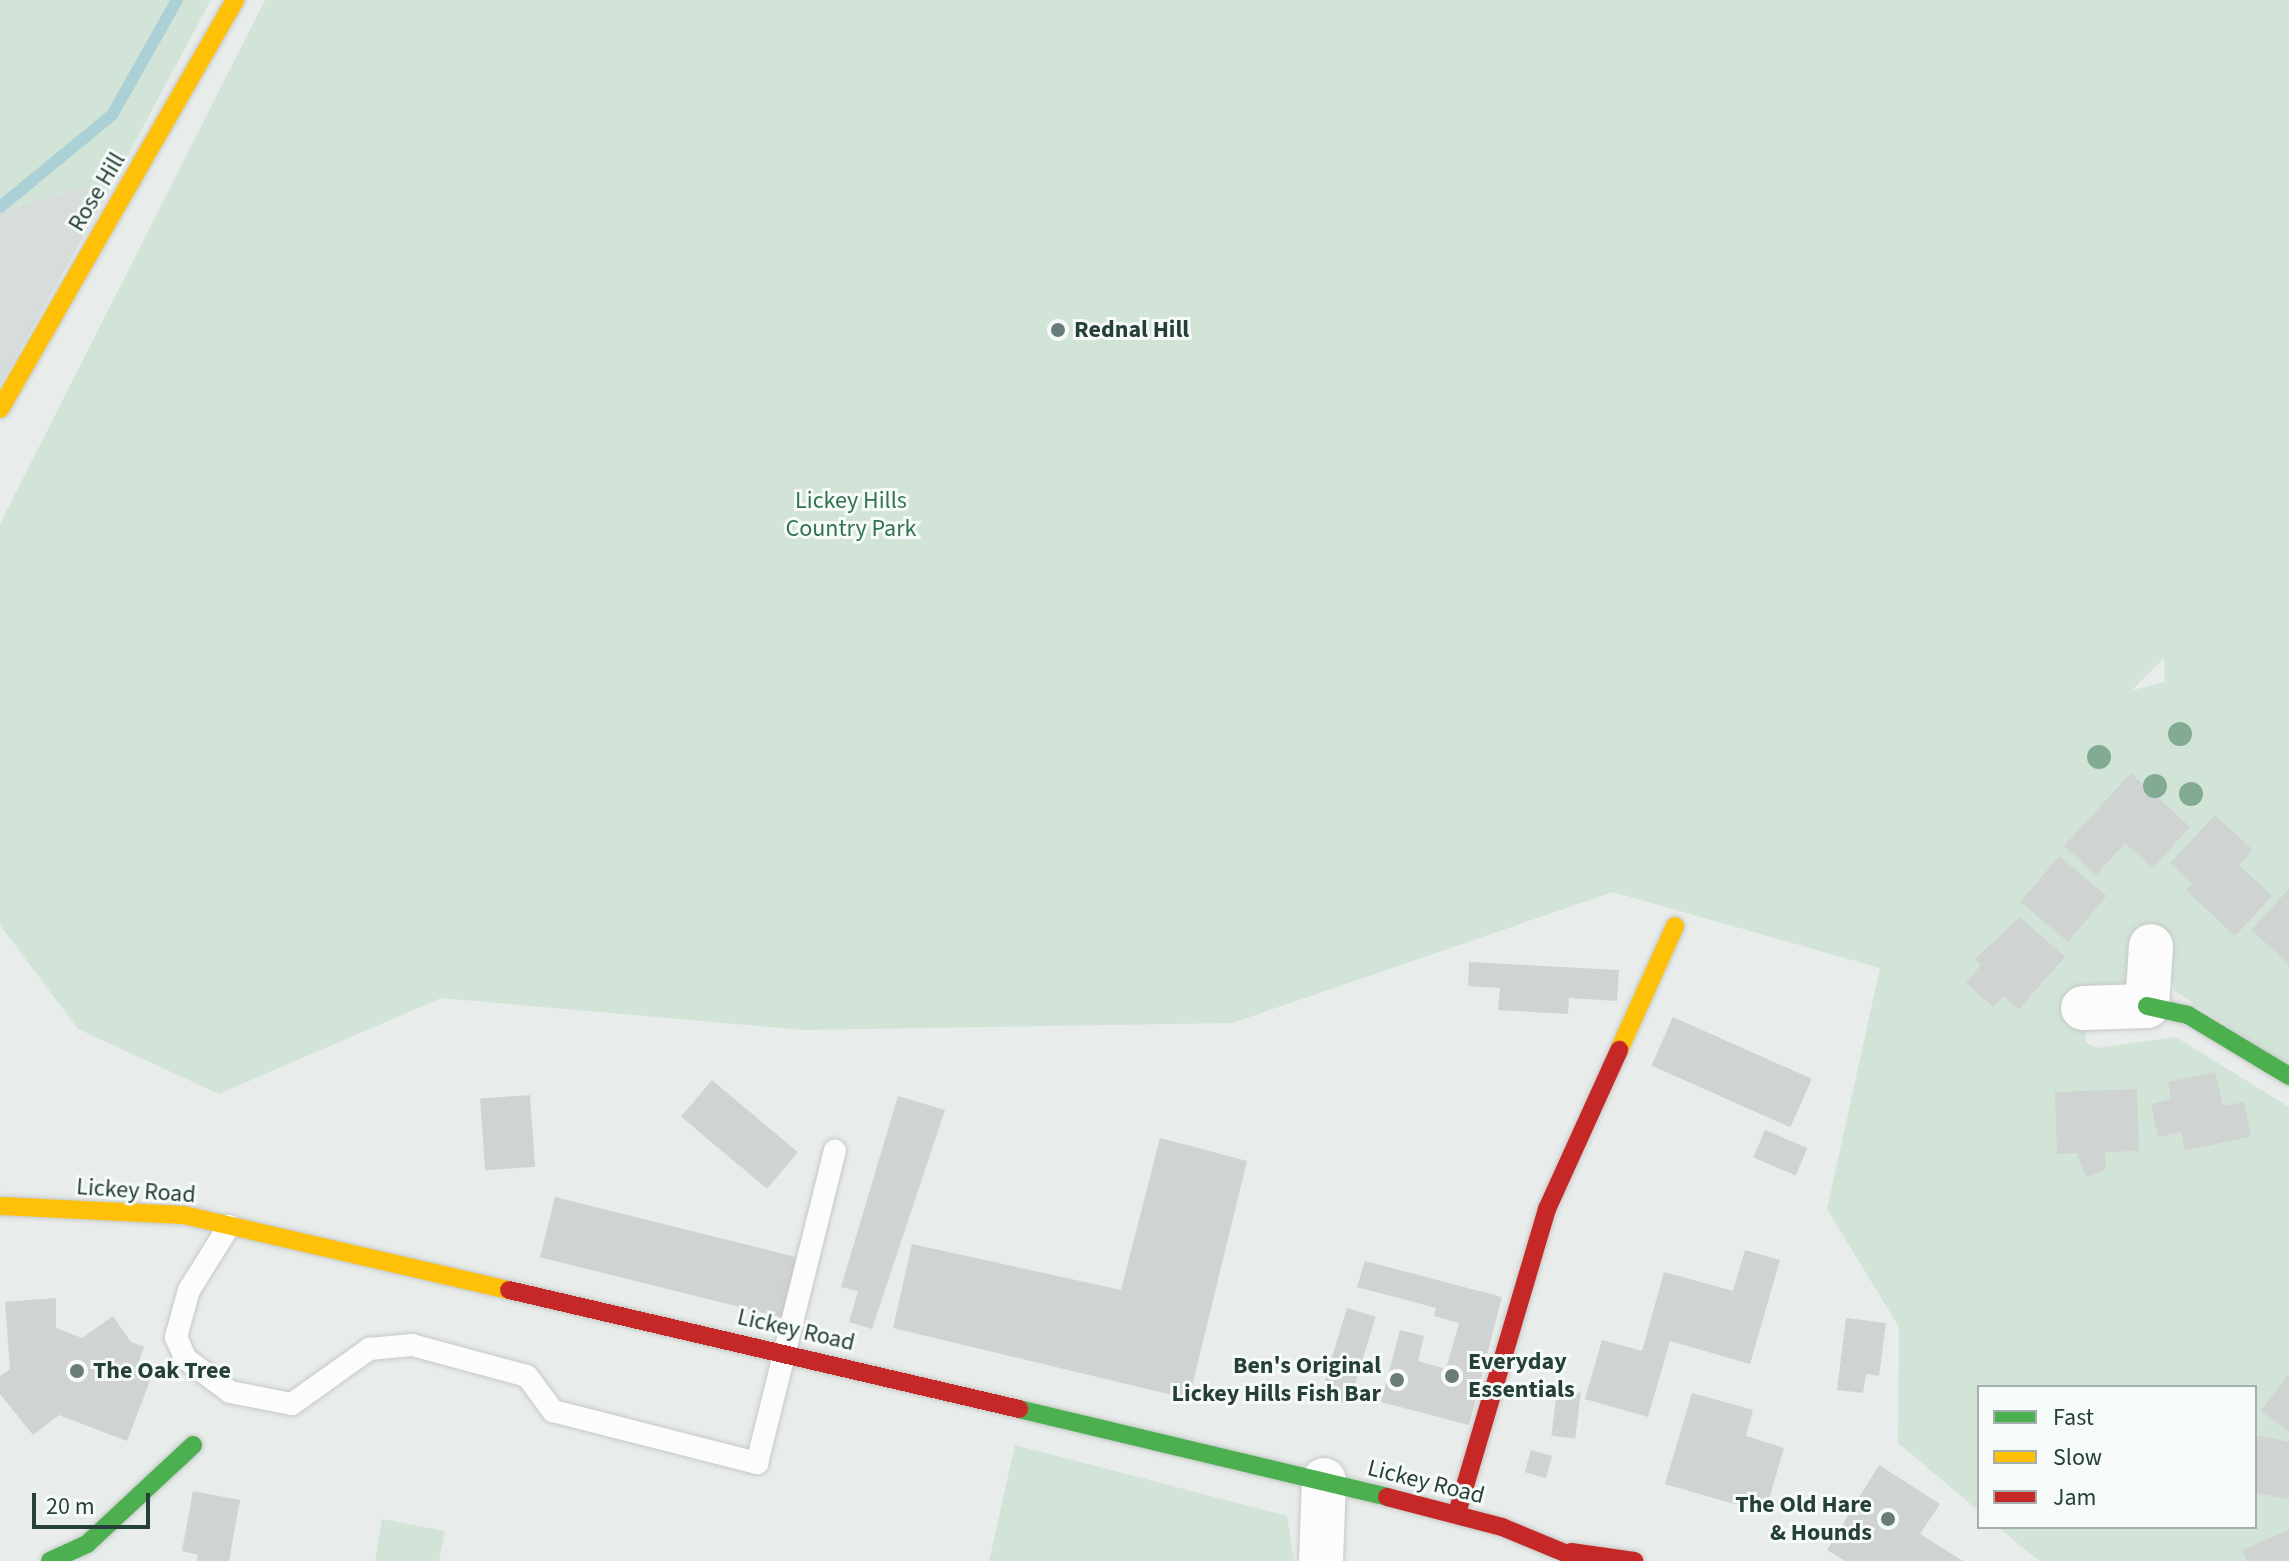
<!DOCTYPE html>
<html>
<head>
<meta charset="utf-8">
<style>
	body { margin:0 }
	#map { position:relative; width:2289px; height:1561px; overflow:hidden; background:#e8ecea; font-family:"Source Sans 3",sans-serif }
	div>[style] { position:absolute }
	.built>* { inset:0; background:#d6ddda }
	.green>* { inset:0; background:#d2e4d7 }
	.stream>* { height:12px; margin:-6px; padding:0 6px; transform-origin:6px; border-radius:6px; background:#abd1d7 }
	.building>* { inset:0; background:#cfd3d1; transform-origin:0 0 }
	.roads { filter:drop-shadow(0 0 2px #c5c9c7) drop-shadow(0 0 2px #c5c9c7) }
	.lane>* { height:22px; margin:-11px; padding:0 11px; transform-origin:11px; border-radius:11px; background:#fcfcfc }
	.street>* { height:44px; margin:-22px; padding:0 22px; transform-origin:22px; border-radius:22px; background:#fcfcfc }
	.fast>* { height:18px; margin:-9px; padding:0 9px; transform-origin:9px; border-radius:9px; background:#4caf50 }
	.slow>* { height:18px; margin:-9px; padding:0 9px; transform-origin:9px; border-radius:9px; background:#ffc107 }
	.jam>* { height:18px; margin:-9px; padding:0 9px; transform-origin:9px; border-radius:9px; background:#c62828 }
	.trees>* { width:24px; height:24px; margin:-12px; border-radius:50%; background:#83aa93 }
	.dots>* { width:22px; height:22px; translate:-50% -50%; box-sizing:border-box; border:4px solid #f6faf8; border-radius:50% }
	span { translate:-50% -50%; white-space:nowrap; text-align:center; line-height:1.15; -webkit-text-stroke:6px #f6faf8; paint-order:stroke }
	.street-label { font-size:24px; color:#253f39 }
	.poi-label { font-size:24px; color:#253f39; font-weight:700 }
	.left { translate:0 -50%; text-align:left }
	.right { translate:-100% -50%; text-align:right }
	.park-label { font-size:24px; color:#31744c }
	.legend { position:absolute; left:1977px; top:1385px; width:280px; height:144px; box-sizing:border-box; background:#f6faf8; border:2px solid #a2afac; margin:0; padding:10px 14px; list-style:none; font-size:24px; color:#253f39 }
	.legend li { display:flex; align-items:center; gap:16px; height:40px }
	.legend b { width:40px; border:2px solid #a2afac }
	.scale { position:absolute; left:32px; top:1493px; width:118px; height:36px; box-sizing:border-box; border:4px solid #253f39; border-top:0; padding-left:10px; font-size:24px; line-height:28px; white-space:nowrap; color:#253f39; -webkit-text-stroke:6px #f6faf8; paint-order:stroke }
</style>
</head>
<body>
<div id="map">
	<div class="built">
		<i style="clip-path:polygon(82px 187px,105px 198px,0 385px,0 212px)"></i>
	</div>
	<div class="green">
		<i style="clip-path:polygon(0 0,211px 0,105px 198px,82px 187px,0 212px)"></i>
		<i style="clip-path:polygon(evenodd,265px 0,2289px 0,2289px 1067px,2175px 991px,2167px 963px,2086px 1021px,2085px 1042px,2097px 1048px,2176px 1037px,2289px 1107px,2289px 1561px,2039px 1561px,1998px 1527px,2255px 1527px,2255px 1387px,1979px 1387px,1979px 1511px,1898px 1443px,1899px 1327px,1827px 1209px,1880px 968px,1613px 892px,1232px 1023px,804px 1030px,441px 998px,219px 1094px,78px 1029px,0 925px,0 524px,265px 0,2164px 658px,2165px 682px,2133px 690px,2133px 689px,2164px 658px)"></i>
		<i style="clip-path:polygon(1015px 1445px,1287px 1516px,1294px 1561px,989px 1561px)"></i>
		<i style="clip-path:polygon(382px 1519px,445px 1531px,439px 1561px,375px 1561px)"></i>
	</div>
	<div class="stream">
		<i style="left:0;top:207px;width:145px;rotate:-39.4deg"></i>
		<i style="left:112px;top:115px;width:132px;rotate:-60.5deg"></i>
	</div>
	<div class="building">
		<i style="clip-path:polygon(2131px 773px,2190px 827px,2153px 868px,2125px 843px,2096px 875px,2064px 846px)"></i>
		<i style="clip-path:polygon(2215px 815px,2253px 850px,2239px 865px,2272px 896px,2235px 936px,2186px 890px,2192px 883px,2170px 863px)"></i>
		<i style="left:2059px;top:856px;width:62px;height:60px;rotate:40deg"></i>
		<i style="clip-path:polygon(2289px 889px,2289px 964px,2251px 930px)"></i>
		<i style="clip-path:polygon(2020px 917px,2065px 957px,2019px 1009px,2003px 996px,1993px 1007px,1966px 983px,1981px 965px,1975px 959px)"></i>
		<i style="clip-path:polygon(1469px 962px,1619px 970px,1617px 1001px,1569px 998px,1568px 1014px,1498px 1010px,1500px 988px,1468px 986px)"></i>
		<i style="left:1673px;top:1017px;width:152px;height:53px;rotate:24deg"></i>
		<i style="clip-path:polygon(2215px 1072px,2223px 1106px,2244px 1102px,2251px 1136px,2185px 1151px,2181px 1132px,2158px 1137px,2151px 1104px,2171px 1099px,2168px 1082px)"></i>
		<i style="left:712px;top:1080px;width:112px;height:48px;rotate:40deg"></i>
		<i style="clip-path:polygon(2137px 1089px,2139px 1151px,2105px 1152px,2106px 1169px,2086px 1177px,2077px 1153px,2057px 1154px,2055px 1092px)"></i>
		<i style="left:530px;top:1095px;width:72px;height:50px;rotate:86deg"></i>
		<i style="clip-path:polygon(898px 1096px,945px 1110px,872px 1329px,849px 1322px,858px 1291px,841px 1287px)"></i>
		<i style="left:1765px;top:1130px;width:46px;height:30px;rotate:23deg"></i>
		<i style="clip-path:polygon(1160px 1138px,1247px 1161px,1189px 1399px,893px 1328px,912px 1244px,1121px 1290px)"></i>
		<i style="left:555px;top:1197px;width:249px;height:62px;rotate:14deg"></i>
		<i style="clip-path:polygon(1745px 1250px,1780px 1260px,1750px 1364px,1670px 1341px,1648px 1417px,1585px 1399px,1602px 1340px,1642px 1351px,1664px 1272px,1733px 1291px)"></i>
		<i style="clip-path:polygon(1365px 1261px,1502px 1297px,1469px 1425px,1381px 1402px,1400px 1330px,1424px 1336px,1418px 1361px,1446px 1369px,1459px 1323px,1434px 1316px,1436px 1308px,1357px 1287px)"></i>
		<i style="clip-path:polygon(56px 1298px,56px 1328px,82px 1338px,113px 1316px,131px 1342px,144px 1347px,137px 1367px,153px 1373px,127px 1441px,59px 1415px,33px 1435px,0 1394px,0 1376px,10px 1369px,5px 1302px)"></i>
		<i style="left:1347px;top:1308px;width:30px;height:92px;rotate:17deg"></i>
		<i style="clip-path:polygon(1846px 1318px,1886px 1323px,1879px 1376px,1866px 1374px,1863px 1393px,1837px 1390px)"></i>
		<i style="clip-path:polygon(2289px 1374px,2289px 1432px,2261px 1411px)"></i>
		<i style="left:1557px;top:1390px;width:24px;height:46px;rotate:7deg"></i>
		<i style="clip-path:polygon(1692px 1393px,1753px 1410px,1746px 1436px,1784px 1448px,1765px 1513px,1665px 1484px)"></i>
		<i style="clip-path:polygon(2255px 1435px,2289px 1442px,2289px 1499px,2255px 1493px)"></i>
		<i style="left:1531px;top:1450px;width:22px;height:23px;rotate:16deg"></i>
		<i style="clip-path:polygon(1879px 1465px,1940px 1504px,1920px 1534px,1963px 1561px,1845px 1561px,1827px 1550px)"></i>
		<i style="clip-path:polygon(193px 1491px,240px 1500px,229px 1561px,197px 1561px,198px 1555px,182px 1551px)"></i>
		<i style="clip-path:polygon(2289px 1530px,2289px 1561px,2247px 1561px,2242px 1550px)"></i>
	</div>
	<div class="roads">
		<div class="lane">
			<i style="left:229px;top:1226px;width:75px;rotate:122deg"></i>
			<i style="left:189px;top:1290px;width:49px;rotate:105.5deg"></i>
			<i style="left:176px;top:1337px;width:24px;rotate:66deg"></i>
			<i style="left:186px;top:1359px;width:55px;rotate:36.9deg"></i>
			<i style="left:230px;top:1392px;width:63px;rotate:11deg"></i>
			<i style="left:292px;top:1404px;width:95px;rotate:-35.5deg"></i>
			<i style="left:369px;top:1349px;width:43px;rotate:-5.3deg"></i>
			<i style="left:412px;top:1345px;width:119px;rotate:15.1deg"></i>
			<i style="left:527px;top:1376px;width:44px;rotate:53.4deg"></i>
			<i style="left:553px;top:1411px;width:211px;rotate:14.3deg"></i>
			<i style="left:757px;top:1463px;width:322px;rotate:-76deg"></i>
		</div>
		<div class="street">
			<i style="left:2083px;top:1008px;width:64px;rotate:-1.8deg"></i>
			<i style="left:2147px;top:1006px;width:60px;rotate:-86.2deg"></i>
			<i style="left:1321px;top:1561px;width:81px;rotate:-87.9deg"></i>
		</div>
		<div class="fast">
			<i style="left:2147px;top:1006px;width:42px;rotate:12.4deg"></i>
			<i style="left:2188px;top:1015px;width:118px;rotate:31.1deg"></i>
			<i style="left:1019px;top:1409px;width:378px;rotate:13.4deg"></i>
			<i style="left:50px;top:1561px;width:41px;rotate:-24.7deg"></i>
			<i style="left:87px;top:1544px;width:145px;rotate:-43deg"></i>
		</div>
		<div class="slow">
			<i style="left:0;top:409px;width:472px;rotate:-60.1deg"></i>
			<i style="left:1619px;top:1050px;width:136px;rotate:-65.7deg"></i>
			<i style="left:0;top:1206px;width:184px;rotate:2.8deg"></i>
			<i style="left:184px;top:1215px;width:334px;rotate:13deg"></i>
		</div>
		<div class="jam">
			<i style="left:509px;top:1290px;width:524px;rotate:13.13deg"></i>
			<i style="left:1387px;top:1497px;width:119px;rotate:14.6deg"></i>
			<i style="left:1502px;top:1527px;width:89px;rotate:22.5deg"></i>
			<i style="left:1457px;top:1513px;width:317px;rotate:-73.5deg"></i>
			<i style="left:1547px;top:1209px;width:175px;rotate:-65.6deg"></i>
			<i style="left:1571px;top:1552px;width:64px;rotate:8.1deg"></i>
		</div>
	</div>
	<div class="trees">
		<i style="left:2180px;top:734px"></i>
		<i style="left:2099px;top:757px"></i>
		<i style="left:2155px;top:786px"></i>
		<i style="left:2191px;top:794px"></i>
	</div>
	<div class="dots">
		<i style="left:1058px;top:330px;background:#697c77"></i>
		<i style="left:77px;top:1371px;background:#697c77"></i>
		<i style="left:1452px;top:1376px;background:#697c77"></i>
		<i style="left:1397px;top:1380px;background:#697c77"></i>
		<i style="left:1888px;top:1519px;background:#697c77"></i>
	</div>
	<div class="street-label">
		<span style="left:97px;top:192px;rotate:-59deg">Rose Hill</span>
		<span style="left:136px;top:1191px;rotate:4deg">Lickey Road</span>
		<span style="left:796px;top:1330px;rotate:13deg">Lickey Road</span>
		<span style="left:1426px;top:1482px;rotate:14deg">Lickey Road</span>
	</div>
	<div class="poi-label">
		<span class="left" style="left:1074px;top:330px">Rednal Hill</span>
		<span class="left" style="left:1468px;top:1376px">Everyday<br>Essentials</span>
		<span class="right" style="left:1381px;top:1380px">Ben's Original<br>Lickey Hills Fish Bar</span>
		<span class="left" style="left:93px;top:1371px">The Oak Tree</span>
		<span class="right" style="left:1872px;top:1519px">The Old Hare<br>&amp; Hounds</span>
	</div>
	<div class="park-label">
		<span style="left:851px;top:515px">Lickey Hills<br>Country Park</span>
	</div>
	<ul class="legend">
	<li><b style="height:10px;background:#4caf50"></b>Fast</li>
	<li><b style="height:10px;background:#ffc107"></b>Slow</li>
	<li><b style="height:10px;background:#c62828"></b>Jam</li>
	</ul>
	<div class="scale">20 m</div>
</div>
</body>
</html>
